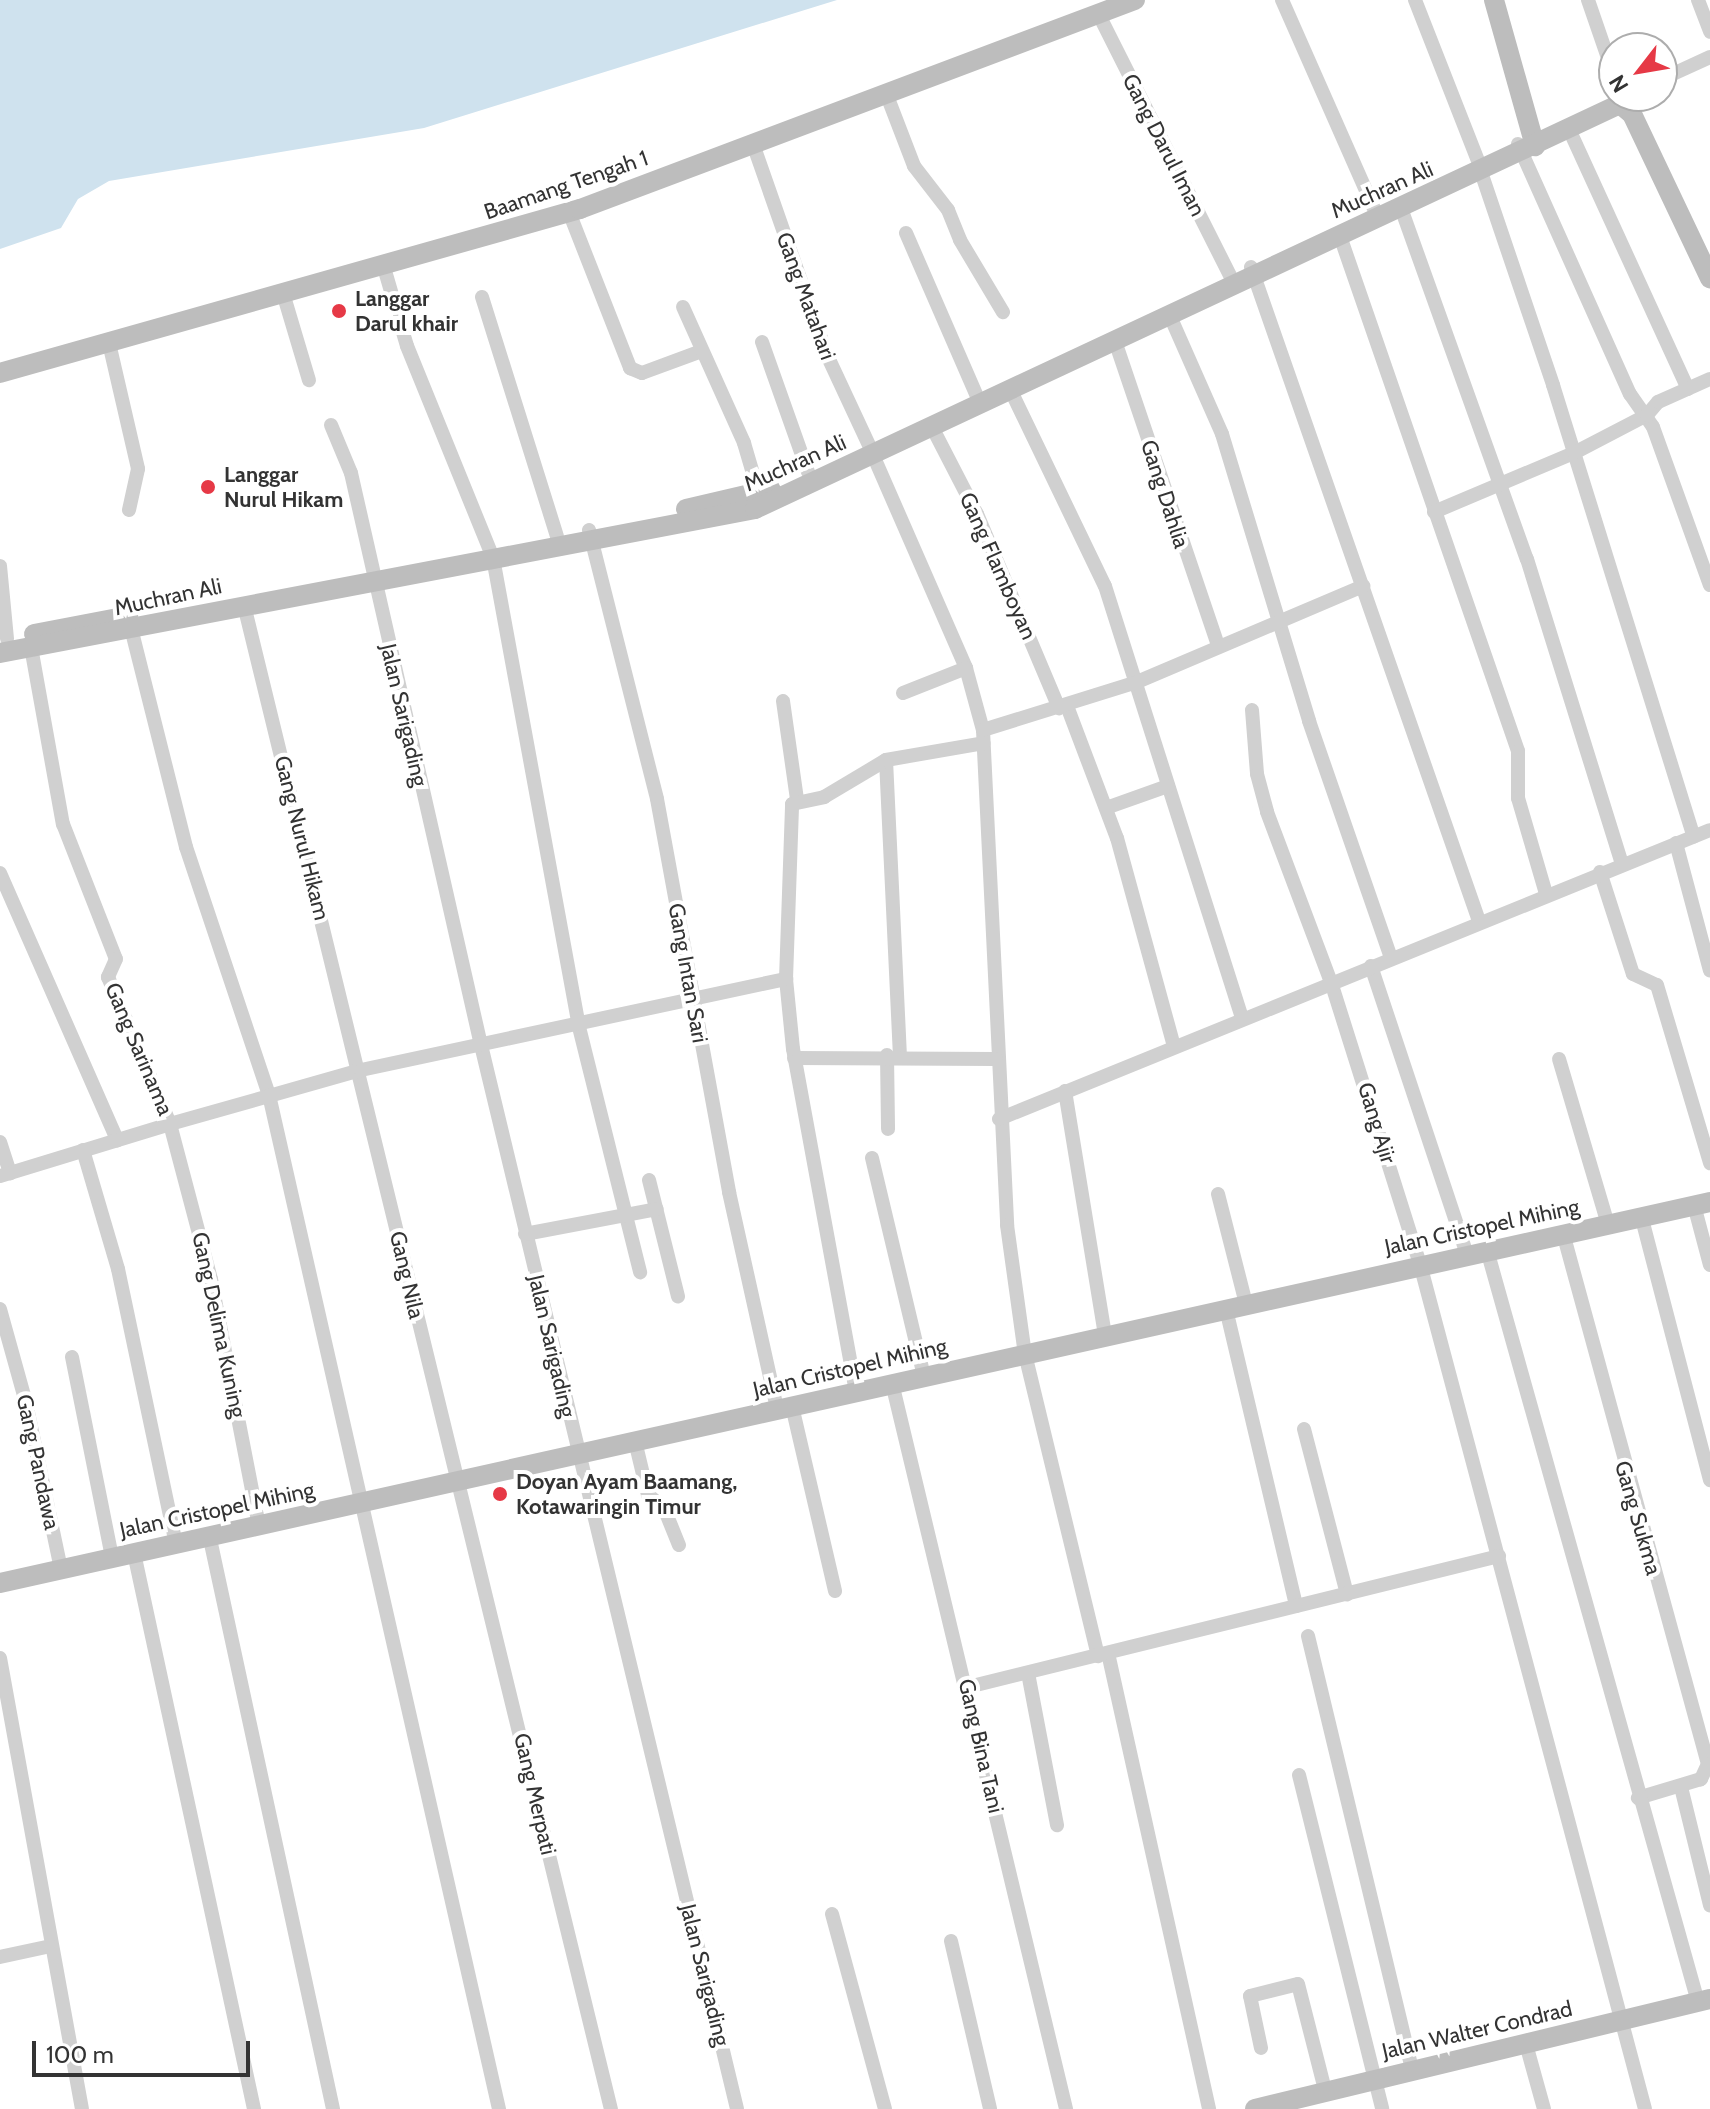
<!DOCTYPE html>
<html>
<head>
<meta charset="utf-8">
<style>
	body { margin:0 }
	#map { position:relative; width:1710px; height:2109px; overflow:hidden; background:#fff; font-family:Cabin,sans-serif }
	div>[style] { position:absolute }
	.water>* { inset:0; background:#cfe2ee }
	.street>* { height:14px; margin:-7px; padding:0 7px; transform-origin:7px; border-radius:7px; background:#d0d0d0 }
	.secondary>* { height:20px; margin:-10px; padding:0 10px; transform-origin:10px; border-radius:10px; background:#bdbdbd }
	.dots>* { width:22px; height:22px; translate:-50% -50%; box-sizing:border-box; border:4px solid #fff; border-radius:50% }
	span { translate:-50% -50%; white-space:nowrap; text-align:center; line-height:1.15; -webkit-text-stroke:8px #fff; paint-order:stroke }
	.street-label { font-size:22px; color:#333 }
	.poi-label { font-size:22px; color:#333; font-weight:700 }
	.left { translate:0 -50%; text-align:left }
	.north { position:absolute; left:1598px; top:32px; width:80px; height:80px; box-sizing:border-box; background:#fff; border:2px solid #adadad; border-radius:50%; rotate:239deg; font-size:22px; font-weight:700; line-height:32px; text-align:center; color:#333 }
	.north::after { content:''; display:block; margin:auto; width:28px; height:36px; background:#e63946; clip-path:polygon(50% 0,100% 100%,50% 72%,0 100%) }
	.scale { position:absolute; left:32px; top:2041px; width:218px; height:36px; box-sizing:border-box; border:4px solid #333; border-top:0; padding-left:10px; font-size:24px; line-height:28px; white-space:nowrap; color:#333; -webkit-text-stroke:6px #fff; paint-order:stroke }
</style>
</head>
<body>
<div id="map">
	<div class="water">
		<i style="clip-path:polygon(0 0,837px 0,424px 128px,109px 181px,78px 199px,61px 228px,0 249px)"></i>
	</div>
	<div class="street">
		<i style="left:1282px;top:0;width:228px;rotate:66.2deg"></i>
		<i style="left:1415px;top:0;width:173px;rotate:68.6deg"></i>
		<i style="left:1588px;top:0;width:68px;rotate:71deg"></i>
		<i style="left:1698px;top:0;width:34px;rotate:69deg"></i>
		<i style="left:1098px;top:13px;width:294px;rotate:63.3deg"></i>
		<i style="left:1662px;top:79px;width:53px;rotate:-24.6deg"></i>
		<i style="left:886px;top:93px;width:78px;rotate:69deg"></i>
		<i style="left:914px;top:166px;width:56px;rotate:52.3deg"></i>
		<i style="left:948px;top:210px;width:32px;rotate:68deg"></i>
		<i style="left:960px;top:240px;width:84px;rotate:59.2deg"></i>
		<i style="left:1568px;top:127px;width:288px;rotate:65.4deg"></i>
		<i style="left:753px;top:144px;width:224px;rotate:70.7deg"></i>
		<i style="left:827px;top:355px;width:99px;rotate:65deg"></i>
		<i style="left:1518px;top:144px;width:274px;rotate:65.9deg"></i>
		<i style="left:1630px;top:394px;width:40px;rotate:55.1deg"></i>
		<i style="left:1653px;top:427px;width:168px;rotate:70.2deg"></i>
		<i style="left:1481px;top:172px;width:225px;rotate:71.3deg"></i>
		<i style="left:1553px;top:385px;width:473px;rotate:72.7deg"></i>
		<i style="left:1401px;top:208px;width:373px;rotate:70.3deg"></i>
		<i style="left:1527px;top:559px;width:319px;rotate:72.7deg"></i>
		<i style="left:569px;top:212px;width:168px;rotate:68.6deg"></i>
		<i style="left:630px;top:368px;width:13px;rotate:23deg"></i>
		<i style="left:642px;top:373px;width:61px;rotate:-20.2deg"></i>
		<i style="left:906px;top:233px;width:178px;rotate:66.5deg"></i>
		<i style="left:1340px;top:236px;width:545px;rotate:70.93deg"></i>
		<i style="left:1518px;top:751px;width:47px;rotate:90deg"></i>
		<i style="left:1518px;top:798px;width:100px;rotate:73.7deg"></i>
		<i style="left:383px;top:264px;width:85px;rotate:73.7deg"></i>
		<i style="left:407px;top:346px;width:229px;rotate:67.9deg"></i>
		<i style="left:493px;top:558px;width:473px;rotate:79.6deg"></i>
		<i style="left:578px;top:1023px;width:257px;rotate:76deg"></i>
		<i style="left:1251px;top:267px;width:693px;rotate:70.78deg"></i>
		<i style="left:283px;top:293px;width:91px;rotate:73.4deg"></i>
		<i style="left:482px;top:297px;width:250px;rotate:72.6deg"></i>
		<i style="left:683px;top:307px;width:149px;rotate:65.8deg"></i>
		<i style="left:744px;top:443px;width:53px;rotate:73.6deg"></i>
		<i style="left:1170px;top:316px;width:129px;rotate:66.2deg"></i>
		<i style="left:1222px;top:434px;width:300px;rotate:73.1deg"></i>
		<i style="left:1309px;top:721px;width:251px;rotate:70.9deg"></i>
		<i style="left:1115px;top:341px;width:322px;rotate:71.3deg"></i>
		<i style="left:762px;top:342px;width:138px;rotate:70.5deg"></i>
		<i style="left:109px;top:343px;width:129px;rotate:77deg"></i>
		<i style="left:138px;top:469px;width:42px;rotate:102.4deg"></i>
		<i style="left:1011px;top:391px;width:216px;rotate:64.3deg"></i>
		<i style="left:1105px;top:586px;width:453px;rotate:72.4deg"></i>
		<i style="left:331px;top:425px;width:52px;rotate:67.4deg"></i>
		<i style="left:351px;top:473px;width:587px;rotate:77.2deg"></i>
		<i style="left:481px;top:1045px;width:1094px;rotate:76.47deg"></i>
		<i style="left:932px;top:427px;width:98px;rotate:62.7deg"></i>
		<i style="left:977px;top:514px;width:211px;rotate:67.1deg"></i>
		<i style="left:873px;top:455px;width:232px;rotate:66.4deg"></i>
		<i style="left:966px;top:668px;width:64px;rotate:74.7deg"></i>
		<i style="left:983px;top:730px;width:496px;rotate:87.2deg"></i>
		<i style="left:1007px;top:1225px;width:130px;rotate:82.1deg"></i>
		<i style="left:1025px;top:1354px;width:311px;rotate:76.4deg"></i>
		<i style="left:1434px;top:512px;width:152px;rotate:-22.9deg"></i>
		<i style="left:1574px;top:453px;width:82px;rotate:-27.5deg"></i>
		<i style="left:1647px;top:415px;width:17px;rotate:-50deg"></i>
		<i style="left:1658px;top:402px;width:57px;rotate:-23.9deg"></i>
		<i style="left:589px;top:530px;width:277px;rotate:75.8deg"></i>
		<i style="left:657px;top:799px;width:400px;rotate:79.6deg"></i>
		<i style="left:729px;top:1192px;width:222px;rotate:77.5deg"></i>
		<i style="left:0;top:566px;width:73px;rotate:84.5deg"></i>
		<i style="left:244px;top:605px;width:1548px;rotate:76.29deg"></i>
		<i style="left:131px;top:628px;width:226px;rotate:75.9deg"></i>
		<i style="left:186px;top:847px;width:262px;rotate:71.5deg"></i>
		<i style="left:269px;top:1095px;width:1040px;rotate:77.22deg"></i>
		<i style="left:31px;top:647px;width:180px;rotate:79.8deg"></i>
		<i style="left:63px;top:824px;width:145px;rotate:68.6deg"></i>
		<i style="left:116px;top:959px;width:20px;rotate:114deg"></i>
		<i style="left:108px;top:977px;width:160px;rotate:67.1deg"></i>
		<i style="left:170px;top:1124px;width:198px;rotate:-15.8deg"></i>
		<i style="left:361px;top:1070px;width:435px;rotate:-12.1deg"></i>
		<i style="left:903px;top:693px;width:68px;rotate:-21.6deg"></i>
		<i style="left:783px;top:701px;width:99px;rotate:81.9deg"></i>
		<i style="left:1067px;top:706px;width:141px;rotate:69.3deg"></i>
		<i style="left:1117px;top:838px;width:216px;rotate:74.7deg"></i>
		<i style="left:1252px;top:710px;width:64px;rotate:85.5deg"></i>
		<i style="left:1257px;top:774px;width:39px;rotate:75deg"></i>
		<i style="left:1267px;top:812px;width:182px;rotate:69.4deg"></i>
		<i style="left:1331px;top:982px;width:296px;rotate:72.5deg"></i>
		<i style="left:1420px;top:1264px;width:874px;rotate:75.09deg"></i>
		<i style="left:983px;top:730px;width:161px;rotate:-17.3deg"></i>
		<i style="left:1137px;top:682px;width:246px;rotate:-23deg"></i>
		<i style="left:886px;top:760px;width:294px;rotate:87.3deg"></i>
		<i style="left:1106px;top:808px;width:66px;rotate:-19.5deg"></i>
		<i style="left:1676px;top:843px;width:132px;rotate:75.1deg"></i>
		<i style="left:1600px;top:872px;width:107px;rotate:72.1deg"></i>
		<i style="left:1633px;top:974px;width:26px;rotate:25deg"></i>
		<i style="left:1657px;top:985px;width:186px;rotate:73.4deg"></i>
		<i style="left:0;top:873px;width:292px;rotate:66.3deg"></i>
		<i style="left:1371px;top:966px;width:304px;rotate:71.6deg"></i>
		<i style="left:887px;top:1055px;width:74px;rotate:89.2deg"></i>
		<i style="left:794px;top:1058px;width:202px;rotate:0.3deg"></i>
		<i style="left:1559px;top:1059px;width:172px;rotate:73.5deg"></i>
		<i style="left:1065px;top:1091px;width:248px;rotate:80.7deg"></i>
		<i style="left:999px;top:1119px;width:767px;rotate:-22.12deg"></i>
		<i style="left:0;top:1142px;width:33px;rotate:72deg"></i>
		<i style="left:83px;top:1150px;width:124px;rotate:73.6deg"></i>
		<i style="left:118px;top:1269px;width:282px;rotate:78.1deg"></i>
		<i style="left:872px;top:1158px;width:224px;rotate:76.6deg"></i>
		<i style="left:0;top:1176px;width:178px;rotate:-17deg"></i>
		<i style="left:170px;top:1124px;width:160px;rotate:75.2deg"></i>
		<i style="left:211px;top:1279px;width:252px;rotate:79deg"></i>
		<i style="left:649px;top:1180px;width:120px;rotate:76deg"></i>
		<i style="left:1218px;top:1194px;width:114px;rotate:75.7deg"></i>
		<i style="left:1694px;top:1205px;width:62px;rotate:75.1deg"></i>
		<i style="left:1642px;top:1219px;width:270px;rotate:75.4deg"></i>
		<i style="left:1563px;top:1233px;width:550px;rotate:74.73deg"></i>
		<i style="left:1708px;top:1764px;width:17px;rotate:115deg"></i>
		<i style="left:1701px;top:1779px;width:66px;rotate:163.2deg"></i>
		<i style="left:525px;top:1234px;width:134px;rotate:-10.7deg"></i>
		<i style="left:1487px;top:1250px;width:781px;rotate:74.33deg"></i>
		<i style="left:0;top:1309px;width:98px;rotate:74.5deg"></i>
		<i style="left:26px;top:1403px;width:170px;rotate:78.1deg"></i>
		<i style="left:1226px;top:1309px;width:305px;rotate:76.7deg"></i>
		<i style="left:72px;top:1357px;width:204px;rotate:78.7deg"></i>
		<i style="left:892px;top:1383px;width:747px;rotate:76.52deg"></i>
		<i style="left:856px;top:1392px;width:349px;rotate:-100.4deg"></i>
		<i style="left:793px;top:1049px;width:70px;rotate:-95.7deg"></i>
		<i style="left:786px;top:979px;width:175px;rotate:-88deg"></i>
		<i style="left:792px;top:804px;width:33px;rotate:-12deg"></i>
		<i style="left:824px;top:797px;width:72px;rotate:-30.8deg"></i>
		<i style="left:886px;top:760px;width:99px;rotate:-9.8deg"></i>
		<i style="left:792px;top:1406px;width:190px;rotate:76.9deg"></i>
		<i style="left:1304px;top:1429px;width:171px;rotate:75.4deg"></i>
		<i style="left:635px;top:1441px;width:56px;rotate:76.5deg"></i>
		<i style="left:648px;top:1495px;width:21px;rotate:39deg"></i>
		<i style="left:664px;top:1508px;width:40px;rotate:68deg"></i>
		<i style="left:210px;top:1539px;width:583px;rotate:77.82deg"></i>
		<i style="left:134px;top:1553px;width:569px;rotate:77.82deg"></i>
		<i style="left:1308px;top:1636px;width:445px;rotate:76.5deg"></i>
		<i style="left:1108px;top:1653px;width:467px;rotate:77.5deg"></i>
		<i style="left:0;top:1658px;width:458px;rotate:79.7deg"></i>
		<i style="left:1028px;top:1673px;width:155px;rotate:79.2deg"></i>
		<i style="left:968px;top:1687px;width:547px;rotate:-13.86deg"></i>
		<i style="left:1299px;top:1775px;width:344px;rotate:76deg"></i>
		<i style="left:1681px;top:1787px;width:122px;rotate:76.2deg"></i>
		<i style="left:832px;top:1914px;width:202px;rotate:74.8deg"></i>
		<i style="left:951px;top:1941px;width:172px;rotate:76.9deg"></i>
		<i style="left:0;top:1957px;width:52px;rotate:-12.2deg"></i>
		<i style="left:1526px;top:2044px;width:67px;rotate:74.5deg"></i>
		<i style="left:1261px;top:2048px;width:53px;rotate:-101.9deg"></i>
		<i style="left:1250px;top:1996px;width:49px;rotate:-14deg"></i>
		<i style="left:1298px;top:1984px;width:109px;rotate:75.7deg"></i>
	</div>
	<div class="secondary">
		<i style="left:1494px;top:0;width:152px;rotate:74.3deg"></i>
		<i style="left:0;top:373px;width:603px;rotate:-15.79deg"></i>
		<i style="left:580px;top:209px;width:593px;rotate:-20.64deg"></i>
		<i style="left:686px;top:509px;width:87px;rotate:-13.2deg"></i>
		<i style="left:34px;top:634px;width:96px;rotate:-10.8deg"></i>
		<i style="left:0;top:653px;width:769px;rotate:-10.8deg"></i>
		<i style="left:755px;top:509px;width:955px;rotate:-25.09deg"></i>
		<i style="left:1620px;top:104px;width:16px;rotate:40deg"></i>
		<i style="left:1632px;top:114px;width:182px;rotate:64.6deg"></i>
		<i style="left:0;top:1583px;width:1752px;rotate:-12.56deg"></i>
		<i style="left:1255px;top:2109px;width:468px;rotate:-13.6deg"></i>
	</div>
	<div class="dots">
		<i style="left:339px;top:311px;background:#e63946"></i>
		<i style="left:208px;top:487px;background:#e63946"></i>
		<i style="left:500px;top:1494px;background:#e63946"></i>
	</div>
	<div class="street-label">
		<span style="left:1164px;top:145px;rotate:63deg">Gang Darul Iman</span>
		<span style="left:566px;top:185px;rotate:-19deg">Baamang Tengah 1</span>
		<span style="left:1382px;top:190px;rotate:-24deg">Muchran Ali</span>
		<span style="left:806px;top:296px;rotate:70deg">Gang Matahari</span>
		<span style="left:795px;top:463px;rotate:-24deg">Muchran Ali</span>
		<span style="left:1165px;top:494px;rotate:72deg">Gang Dahlia</span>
		<span style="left:998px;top:566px;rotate:66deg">Gang Flamboyan</span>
		<span style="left:168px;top:597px;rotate:-12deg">Muchran Ali</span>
		<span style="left:404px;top:715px;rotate:77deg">Jalan Sarigading</span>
		<span style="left:302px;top:838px;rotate:76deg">Gang Nurul Hikam</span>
		<span style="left:688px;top:973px;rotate:80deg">Gang Intan Sari</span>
		<span style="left:139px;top:1049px;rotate:67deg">Gang Sarinama</span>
		<span style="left:1377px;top:1123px;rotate:73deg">Gang Ajir</span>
		<span style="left:1482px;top:1227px;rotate:-12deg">Jalan Cristopel Mihing</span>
		<span style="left:407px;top:1275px;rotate:77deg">Gang Nila</span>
		<span style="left:219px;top:1325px;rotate:78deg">Gang Delima Kuning</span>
		<span style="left:552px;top:1346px;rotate:77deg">Jalan Sarigading</span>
		<span style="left:850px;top:1368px;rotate:-13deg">Jalan Cristopel Mihing</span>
		<span style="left:38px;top:1462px;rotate:78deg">Gang Pandawa</span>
		<span style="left:217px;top:1510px;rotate:-12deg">Jalan Cristopel Mihing</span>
		<span style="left:1638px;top:1518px;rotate:74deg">Gang Sukma</span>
		<span style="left:981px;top:1746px;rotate:77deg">Gang Bina Tani</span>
		<span style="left:535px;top:1794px;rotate:77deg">Gang Merpati</span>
		<span style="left:705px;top:1975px;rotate:76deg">Jalan Sarigading</span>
		<span style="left:1477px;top:2030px;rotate:-13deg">Jalan Walter Condrad</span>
	</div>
	<div class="poi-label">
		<span class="left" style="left:355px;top:311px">Langgar<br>Darul khair</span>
		<span class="left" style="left:224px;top:487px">Langgar<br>Nurul Hikam</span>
		<span class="left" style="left:516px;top:1494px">Doyan Ayam Baamang,<br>Kotawaringin Timur</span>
	</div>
	<div class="north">N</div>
	<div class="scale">100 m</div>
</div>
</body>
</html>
